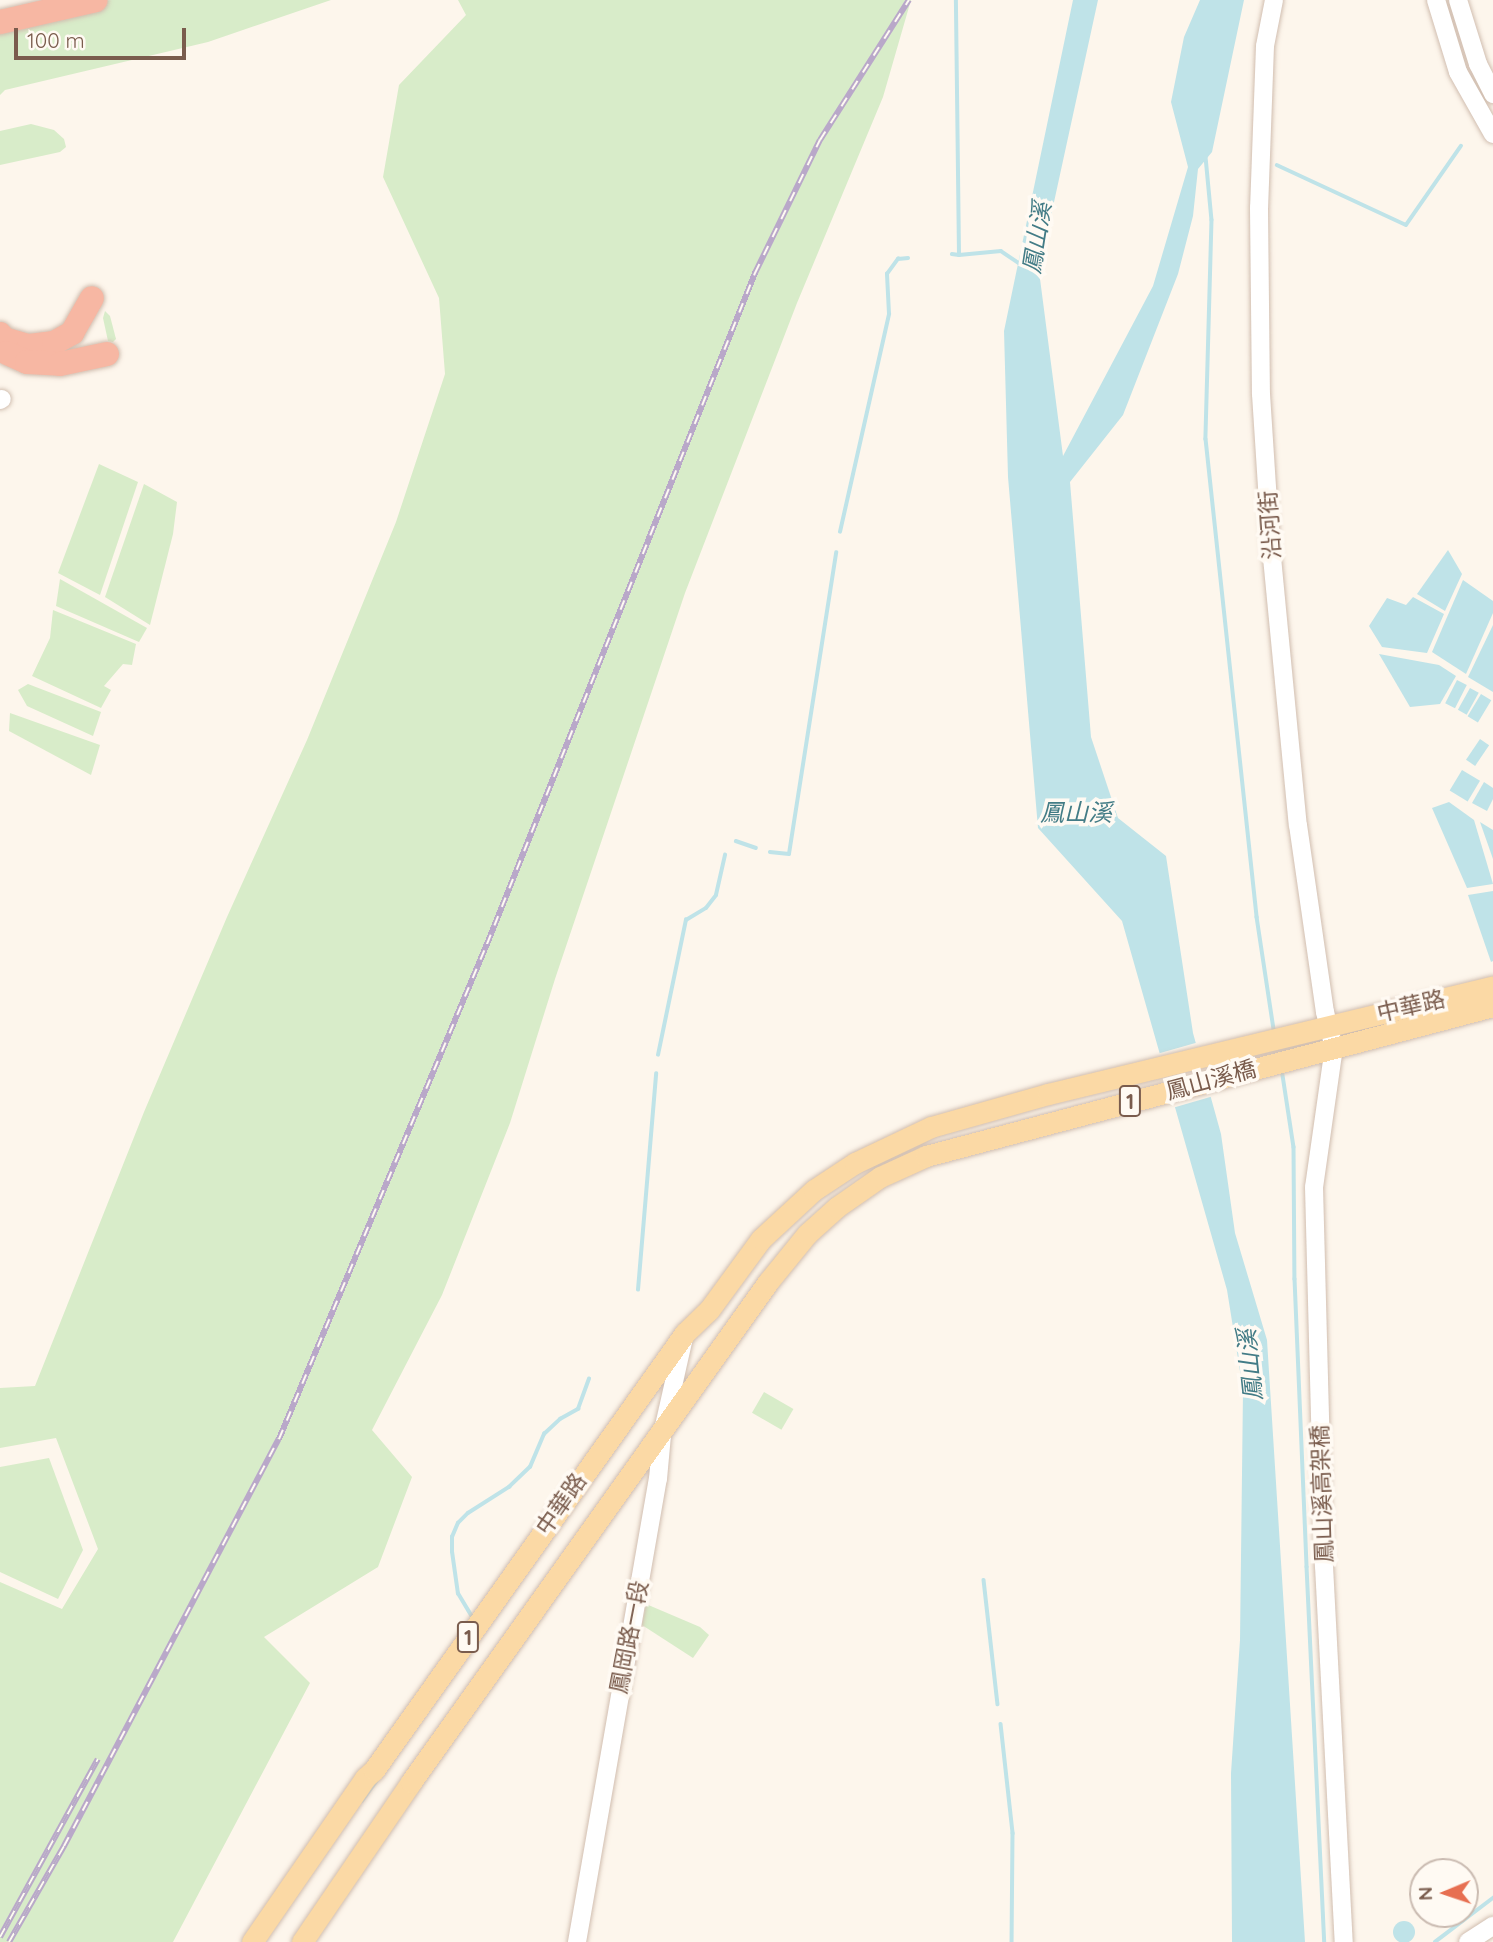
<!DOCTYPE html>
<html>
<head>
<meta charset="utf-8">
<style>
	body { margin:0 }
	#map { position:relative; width:1493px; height:1942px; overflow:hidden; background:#fdf6ec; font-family:Quicksand,"Noto Sans TC",sans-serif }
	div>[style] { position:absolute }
	.green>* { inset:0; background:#d8ecc9; transform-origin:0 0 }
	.water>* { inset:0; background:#bfe3e8; transform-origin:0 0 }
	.round { border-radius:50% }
	.pier>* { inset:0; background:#fdf6ec; transform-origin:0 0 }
	.stream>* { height:3.5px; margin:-1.75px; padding:0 1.75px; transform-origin:1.75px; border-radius:1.75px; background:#bfe3e8 }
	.roads { filter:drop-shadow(0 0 2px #d1beb0) drop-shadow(0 0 2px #d1beb0) }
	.minor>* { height:18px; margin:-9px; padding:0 9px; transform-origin:9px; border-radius:9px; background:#fff }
	.major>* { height:21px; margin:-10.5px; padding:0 10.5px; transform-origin:10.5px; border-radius:10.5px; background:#fbd9a5 }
	.highway>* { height:24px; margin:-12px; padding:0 12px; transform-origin:12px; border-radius:12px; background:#f7b7a3 }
	.rail>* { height:6px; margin-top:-3px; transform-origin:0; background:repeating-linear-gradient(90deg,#fffaf3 0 10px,#b9a8c9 0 20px); box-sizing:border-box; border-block:2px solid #b9a8c9 }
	span { translate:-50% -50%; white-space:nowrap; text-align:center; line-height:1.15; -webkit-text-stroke:7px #fffaf3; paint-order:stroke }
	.shield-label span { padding:2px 5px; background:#fffaf3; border:2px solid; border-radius:5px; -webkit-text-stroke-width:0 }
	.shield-label { font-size:21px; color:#7a5c4d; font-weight:700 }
	.street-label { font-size:23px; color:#7a5c4d }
	.water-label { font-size:24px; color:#437c86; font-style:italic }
	.north { position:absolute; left:1409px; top:1858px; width:70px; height:70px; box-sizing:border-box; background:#fffaf3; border:2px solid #cabbb1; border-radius:50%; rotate:268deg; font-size:19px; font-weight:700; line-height:28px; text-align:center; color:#7a5c4d }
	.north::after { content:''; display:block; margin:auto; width:24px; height:32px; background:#e76f51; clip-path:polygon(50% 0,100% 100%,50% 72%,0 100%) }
	.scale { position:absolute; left:14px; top:28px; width:172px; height:32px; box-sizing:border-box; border:4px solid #7a5c4d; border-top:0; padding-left:9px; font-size:21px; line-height:24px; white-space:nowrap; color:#7a5c4d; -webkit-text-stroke:5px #fffaf3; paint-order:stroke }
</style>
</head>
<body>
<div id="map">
	<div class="green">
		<i style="clip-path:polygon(110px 0,331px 0,208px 42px,5px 90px,0 95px,0 32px)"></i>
		<i style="clip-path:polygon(458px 0,911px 0,883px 97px,797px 303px,685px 593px,555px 979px,510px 1123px,442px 1295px,372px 1430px,412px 1477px,378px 1567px,264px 1637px,310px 1683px,173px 1942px,0 1942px,0 1582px,62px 1609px,98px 1549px,56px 1438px,0 1448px,0 1388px,35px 1386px,144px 1112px,227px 917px,307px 740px,396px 522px,445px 374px,439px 298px,383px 177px,399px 85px,466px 15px)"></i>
		<i style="clip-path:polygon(31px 124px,54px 130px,64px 139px,66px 147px,60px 152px,0 165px,0 131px)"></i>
		<i style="clip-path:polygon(105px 311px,110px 316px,116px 339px,113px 342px,108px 341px,103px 318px)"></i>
		<i style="clip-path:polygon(99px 464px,138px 482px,100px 595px,58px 573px)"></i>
		<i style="clip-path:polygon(144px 484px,177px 502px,173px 534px,150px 625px,105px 597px)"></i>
		<i style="clip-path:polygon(60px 579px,147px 628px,139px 642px,56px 606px)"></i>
		<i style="clip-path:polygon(53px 610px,136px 644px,132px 665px,123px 664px,104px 686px,111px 690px,101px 708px,32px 676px,50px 638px)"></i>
		<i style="clip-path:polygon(28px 684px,101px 712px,93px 736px,27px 706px,18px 690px)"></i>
		<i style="clip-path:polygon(10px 713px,100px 745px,91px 775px,9px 731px)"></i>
		<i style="left:764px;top:1392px;width:34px;height:24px;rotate:30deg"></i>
		<i style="clip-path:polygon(49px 1458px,83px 1550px,58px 1599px,0 1572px,0 1467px)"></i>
		<i style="clip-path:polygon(646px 1604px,700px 1627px,709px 1635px,693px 1658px,642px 1625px)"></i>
	</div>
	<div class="water">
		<i style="clip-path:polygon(1073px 0,1098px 0,1039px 271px,1063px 456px,1153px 286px,1188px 167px,1171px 102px,1184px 37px,1200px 0,1244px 0,1212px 152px,1198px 169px,1193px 216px,1178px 274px,1123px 415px,1070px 482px,1091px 737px,1118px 818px,1166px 856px,1193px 1033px,1221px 1134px,1235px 1233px,1267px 1340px,1305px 1942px,1232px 1942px,1231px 1773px,1240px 1640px,1243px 1390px,1227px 1290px,1122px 921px,1038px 828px,1008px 477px,1004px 331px)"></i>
		<i style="clip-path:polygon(1448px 550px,1462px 574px,1445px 611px,1417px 594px)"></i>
		<i style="clip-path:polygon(1463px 580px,1493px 601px,1493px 613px,1466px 674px,1432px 652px)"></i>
		<i style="clip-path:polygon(1413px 597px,1444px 614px,1427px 653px,1382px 647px,1369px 626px,1387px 598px,1406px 605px)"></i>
		<i style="clip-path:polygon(1493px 625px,1493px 692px,1468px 677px)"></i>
		<i style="clip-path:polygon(1379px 654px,1439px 665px,1456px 676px,1440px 704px,1410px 707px)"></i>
		<i style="left:1457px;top:680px;width:11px;height:26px;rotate:27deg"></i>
		<i style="left:1470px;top:688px;width:10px;height:25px;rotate:29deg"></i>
		<i style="left:1481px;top:694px;width:12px;height:26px;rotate:31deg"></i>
		<i style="left:1480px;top:739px;width:11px;height:25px;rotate:34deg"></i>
		<i style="left:1462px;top:770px;width:21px;height:24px;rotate:31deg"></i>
		<i style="clip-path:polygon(1484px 782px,1493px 788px,1493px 799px,1487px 811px,1472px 803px)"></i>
		<i style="clip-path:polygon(1449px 802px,1474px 820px,1493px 884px,1467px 888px,1432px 808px)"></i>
		<i style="clip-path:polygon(1480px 822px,1493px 830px,1493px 859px)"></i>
		<i style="clip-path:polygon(1493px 891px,1493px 961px,1491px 962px,1468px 895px)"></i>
		<i class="round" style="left:1393px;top:1921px;width:22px;height:22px"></i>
	</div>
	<div class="pier">
		<i style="left:1199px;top:1042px;width:56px;height:43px;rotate:74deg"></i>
	</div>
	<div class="stream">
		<i style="left:1206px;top:157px;width:63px;rotate:84.6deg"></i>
		<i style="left:1212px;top:220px;width:219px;rotate:91.6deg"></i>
		<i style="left:1206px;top:439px;width:481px;rotate:83.9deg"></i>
		<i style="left:1257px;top:917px;width:114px;rotate:81.4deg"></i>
		<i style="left:1277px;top:165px;width:142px;rotate:24.9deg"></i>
		<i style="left:1406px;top:225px;width:96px;rotate:-55.2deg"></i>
		<i style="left:952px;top:254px;width:7px;rotate:8deg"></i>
		<i style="left:959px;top:255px;width:255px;rotate:-90.7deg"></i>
		<i style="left:959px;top:255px;width:42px;rotate:-5.4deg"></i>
		<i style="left:1001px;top:251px;width:25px;rotate:34deg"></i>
		<i style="left:840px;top:532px;width:223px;rotate:-77.3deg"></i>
		<i style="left:889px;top:314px;width:40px;rotate:-92.9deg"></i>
		<i style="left:887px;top:274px;width:19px;rotate:-54deg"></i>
		<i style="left:898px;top:259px;width:10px;rotate:-6deg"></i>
		<i style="left:736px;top:841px;width:21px;rotate:19deg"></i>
		<i style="left:770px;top:852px;width:19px;rotate:6deg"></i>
		<i style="left:789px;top:854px;width:305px;rotate:-81.1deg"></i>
		<i style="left:658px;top:1055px;width:138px;rotate:-78.3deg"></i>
		<i style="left:686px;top:920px;width:23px;rotate:-31deg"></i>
		<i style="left:706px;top:908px;width:16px;rotate:-52deg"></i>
		<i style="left:716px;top:895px;width:41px;rotate:-77.3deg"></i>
		<i style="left:1282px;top:1069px;width:79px;rotate:81.3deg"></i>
		<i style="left:1294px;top:1147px;width:132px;rotate:89.6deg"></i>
		<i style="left:1295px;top:1279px;width:288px;rotate:87.6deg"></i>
		<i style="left:1307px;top:1567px;width:375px;rotate:87.3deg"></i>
		<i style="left:638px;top:1290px;width:217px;rotate:-85.2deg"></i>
		<i style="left:984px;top:1580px;width:125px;rotate:83.6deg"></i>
		<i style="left:472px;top:1617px;width:27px;rotate:-121deg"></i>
		<i style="left:458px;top:1594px;width:42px;rotate:-98.1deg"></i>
		<i style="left:452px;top:1552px;width:15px;rotate:-90deg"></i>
		<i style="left:452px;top:1537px;width:15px;rotate:-67deg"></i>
		<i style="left:458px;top:1523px;width:14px;rotate:-45deg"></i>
		<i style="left:468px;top:1513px;width:49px;rotate:-32.4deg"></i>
		<i style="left:509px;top:1487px;width:29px;rotate:-44deg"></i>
		<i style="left:530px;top:1467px;width:36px;rotate:-67deg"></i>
		<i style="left:544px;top:1434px;width:22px;rotate:-43deg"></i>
		<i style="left:560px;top:1419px;width:21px;rotate:-29deg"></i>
		<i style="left:578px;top:1409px;width:32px;rotate:-70deg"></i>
		<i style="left:1001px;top:1724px;width:110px;rotate:83.7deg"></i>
		<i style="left:1013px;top:1833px;width:109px;rotate:90.5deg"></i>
		<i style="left:362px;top:1801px;width:24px;rotate:-54deg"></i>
		<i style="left:1435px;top:1942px;width:73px;rotate:-37.2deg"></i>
	</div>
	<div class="roads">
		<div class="minor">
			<i style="left:1274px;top:0;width:47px;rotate:101.1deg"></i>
			<i style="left:1265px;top:46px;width:162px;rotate:92.1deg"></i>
			<i style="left:1259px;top:208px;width:186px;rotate:89.4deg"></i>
			<i style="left:1261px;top:394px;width:153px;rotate:86.3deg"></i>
			<i style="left:1271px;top:547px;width:279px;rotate:84.5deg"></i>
			<i style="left:1298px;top:825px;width:189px;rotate:81.8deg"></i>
			<i style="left:1325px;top:1012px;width:36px;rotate:76deg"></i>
			<i style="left:1334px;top:1047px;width:141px;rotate:98.1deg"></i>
			<i style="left:1314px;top:1187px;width:379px;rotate:88.5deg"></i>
			<i style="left:1324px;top:1566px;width:377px;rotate:87deg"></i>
			<i style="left:1436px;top:0;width:75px;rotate:73deg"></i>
			<i style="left:1458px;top:72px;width:71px;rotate:60.6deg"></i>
			<i style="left:1458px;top:0;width:67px;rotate:72.6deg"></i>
			<i style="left:1478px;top:64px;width:34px;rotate:63deg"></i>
			<i style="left:0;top:400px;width:2px;rotate:-27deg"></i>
			<i style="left:577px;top:1942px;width:470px;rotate:-80.1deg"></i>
			<i style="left:658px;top:1479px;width:44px;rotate:-84.8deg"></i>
			<i style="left:662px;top:1435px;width:105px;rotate:-77.3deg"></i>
			<i style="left:1468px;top:1942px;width:30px;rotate:-33deg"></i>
		</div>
		<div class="major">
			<i style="left:252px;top:1942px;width:199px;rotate:-55.4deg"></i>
			<i style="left:365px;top:1778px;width:12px;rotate:-42deg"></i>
			<i style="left:374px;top:1770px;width:536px;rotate:-54.56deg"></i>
			<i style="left:685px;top:1333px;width:33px;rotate:-44deg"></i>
			<i style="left:709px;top:1310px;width:88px;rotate:-53.8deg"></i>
			<i style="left:761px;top:1239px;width:72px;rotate:-42.8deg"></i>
			<i style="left:814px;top:1190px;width:49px;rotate:-33.4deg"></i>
			<i style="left:855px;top:1163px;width:84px;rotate:-25.3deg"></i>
			<i style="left:931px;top:1127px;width:122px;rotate:-15.8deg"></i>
			<i style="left:1048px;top:1094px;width:458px;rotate:-13.6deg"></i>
			<i style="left:302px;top:1942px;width:194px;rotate:-55.7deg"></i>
			<i style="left:411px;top:1782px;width:614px;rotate:-54.47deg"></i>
			<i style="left:768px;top:1282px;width:62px;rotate:-50.9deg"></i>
			<i style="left:807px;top:1234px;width:40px;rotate:-42deg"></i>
			<i style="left:837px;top:1207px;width:52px;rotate:-34.9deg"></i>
			<i style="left:880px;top:1177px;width:51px;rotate:-24.5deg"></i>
			<i style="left:926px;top:1156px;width:587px;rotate:-14.82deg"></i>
		</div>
		<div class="highway">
			<i style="left:0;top:22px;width:98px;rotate:-12.9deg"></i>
			<i style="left:0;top:334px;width:6px;rotate:51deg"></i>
			<i style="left:4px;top:339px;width:26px;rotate:16deg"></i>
			<i style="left:29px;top:346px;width:25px;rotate:-7deg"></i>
			<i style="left:54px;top:343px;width:21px;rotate:-29deg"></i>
			<i style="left:72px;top:333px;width:40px;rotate:-60.3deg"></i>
			<i style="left:7px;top:353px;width:22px;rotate:24deg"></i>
			<i style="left:27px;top:362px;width:33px;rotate:3deg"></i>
			<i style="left:60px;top:364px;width:48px;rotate:-12deg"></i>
		</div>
	</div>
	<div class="rail">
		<i style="left:0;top:1937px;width:203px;rotate:-61.2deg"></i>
		<i style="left:9px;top:1942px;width:111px;rotate:-60.2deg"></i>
		<i style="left:64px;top:1846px;width:460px;rotate:-62.2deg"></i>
		<i style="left:279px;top:1439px;width:537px;rotate:-67.21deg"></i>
		<i style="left:487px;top:944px;width:723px;rotate:-68.23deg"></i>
		<i style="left:755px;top:273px;width:148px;rotate:-64deg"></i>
		<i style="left:820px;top:140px;width:166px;rotate:-57.6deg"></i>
	</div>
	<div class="shield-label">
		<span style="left:1130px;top:1101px">1</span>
		<span style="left:468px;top:1637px">1</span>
	</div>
	<div class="street-label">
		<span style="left:1270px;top:525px;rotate:-94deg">沿河街</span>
		<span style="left:1411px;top:1006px;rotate:-13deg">中華路</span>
		<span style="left:1211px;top:1080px;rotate:-15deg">鳳山溪橋</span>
		<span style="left:1322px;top:1494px;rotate:-92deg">鳳山溪高架橋</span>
		<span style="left:561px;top:1504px;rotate:-55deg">中華路</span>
		<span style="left:629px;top:1637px;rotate:-79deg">鳳岡路一段</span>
	</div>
	<div class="water-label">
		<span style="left:1037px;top:238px;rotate:-81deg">鳳山溪</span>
		<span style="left:1076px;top:813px">鳳山溪</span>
		<span style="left:1250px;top:1365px;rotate:-96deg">鳳山溪</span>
	</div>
	<div class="north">N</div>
	<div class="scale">100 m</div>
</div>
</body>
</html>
